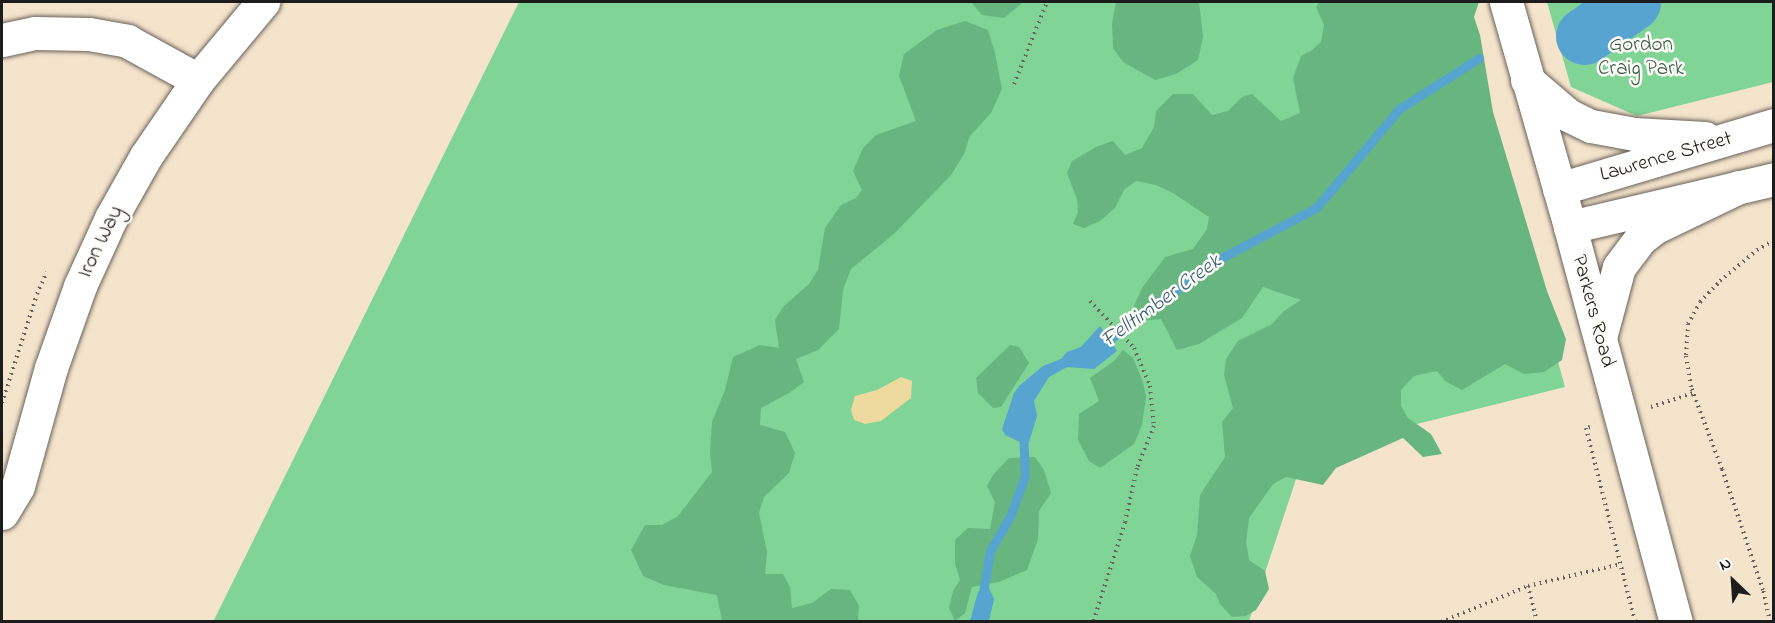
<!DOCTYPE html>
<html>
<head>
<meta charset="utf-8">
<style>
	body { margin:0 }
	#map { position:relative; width:1775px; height:623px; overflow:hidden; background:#f5e4cc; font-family:"Indie Flower",sans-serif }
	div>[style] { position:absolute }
	.green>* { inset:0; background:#7fd496 }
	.forest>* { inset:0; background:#67b67f }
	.sand>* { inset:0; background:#eeda9e }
	.water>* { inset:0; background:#56a4cf }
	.stream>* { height:9px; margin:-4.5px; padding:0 4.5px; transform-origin:4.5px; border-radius:4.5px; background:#56a4cf }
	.river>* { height:57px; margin:-28.5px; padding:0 28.5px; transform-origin:28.5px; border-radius:28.5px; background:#56a4cf }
	.path>* { height:4px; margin-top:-2px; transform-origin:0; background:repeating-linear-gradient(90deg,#68625a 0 1.5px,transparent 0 6px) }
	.roads { filter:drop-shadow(0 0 2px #68625a) drop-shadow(0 0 2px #68625a) }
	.minor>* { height:33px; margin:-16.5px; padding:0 16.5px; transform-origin:16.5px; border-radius:16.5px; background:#fff }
	.major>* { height:33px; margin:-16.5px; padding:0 16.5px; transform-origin:16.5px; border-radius:16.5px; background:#fff }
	span { translate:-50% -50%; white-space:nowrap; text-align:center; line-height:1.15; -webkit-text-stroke:5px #fdfcf7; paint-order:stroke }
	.park-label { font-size:21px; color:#3f5c47 }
	.street-label { font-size:21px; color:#1c1c1c }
	.water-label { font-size:22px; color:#396076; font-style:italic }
	.frame { position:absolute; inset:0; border:3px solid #1c1c1c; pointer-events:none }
	.north { position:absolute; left:1703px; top:551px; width:60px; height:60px; -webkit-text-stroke:4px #fdfcf7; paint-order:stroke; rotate:335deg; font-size:16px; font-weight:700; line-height:24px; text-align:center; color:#1c1c1c }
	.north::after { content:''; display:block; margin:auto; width:21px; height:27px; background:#1c1c1c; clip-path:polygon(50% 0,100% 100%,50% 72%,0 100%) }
</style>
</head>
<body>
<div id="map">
	<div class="green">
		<i style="clip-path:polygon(519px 2px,1458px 2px,1565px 387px,1305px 452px,1249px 621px,213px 622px)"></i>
		<i style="clip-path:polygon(1547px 2px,1773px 2px,1773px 82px,1637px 116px,1571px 87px)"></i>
	</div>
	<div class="forest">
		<i style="clip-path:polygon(971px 2px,1020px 2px,1021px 4px,1004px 18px,982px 15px)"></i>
		<i style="clip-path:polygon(1116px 2px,1199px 2px,1203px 37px,1198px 60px,1176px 74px,1155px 80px,1123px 62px,1113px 48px,1112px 23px)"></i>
		<i style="clip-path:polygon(1319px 2px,1479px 2px,1474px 17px,1480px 35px,1493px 112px,1547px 291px,1566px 339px,1562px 360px,1544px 372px,1524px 374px,1505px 364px,1462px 390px,1445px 381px,1437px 371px,1414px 376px,1401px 390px,1401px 406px,1408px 418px,1431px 434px,1442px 454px,1423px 457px,1403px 438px,1336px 468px,1323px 485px,1286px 477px,1273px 484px,1249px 518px,1246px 542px,1249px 560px,1265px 571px,1269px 589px,1256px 610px,1246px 616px,1232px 617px,1220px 604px,1216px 594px,1197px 577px,1190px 556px,1197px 535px,1200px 495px,1225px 457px,1222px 422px,1233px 408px,1224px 375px,1226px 359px,1238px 341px,1272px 324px,1284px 311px,1301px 300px,1263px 287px,1242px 318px,1199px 344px,1177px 350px,1161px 319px,1140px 321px,1134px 306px,1142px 288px,1165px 257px,1193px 249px,1207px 229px,1209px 217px,1173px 193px,1156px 185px,1136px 181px,1124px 190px,1115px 208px,1100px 221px,1084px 228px,1073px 224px,1078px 212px,1077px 199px,1067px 173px,1072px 161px,1098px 146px,1113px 141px,1125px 155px,1142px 148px,1154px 127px,1156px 111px,1173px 94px,1193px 94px,1212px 115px,1228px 111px,1242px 97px,1252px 94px,1281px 121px,1300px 113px,1293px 78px,1301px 56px,1312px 50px,1321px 42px,1324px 25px,1316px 7px)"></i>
		<i style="clip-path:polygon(965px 21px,988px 30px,995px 53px,1002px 89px,991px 113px,970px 136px,964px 154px,951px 175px,895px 233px,851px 269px,843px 290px,839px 329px,818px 350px,796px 359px,804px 382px,789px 393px,761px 408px,760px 425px,785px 432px,795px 453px,789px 473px,764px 497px,759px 513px,767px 552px,765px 574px,783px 574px,790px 587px,792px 608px,812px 603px,831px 589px,850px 590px,859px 606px,858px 621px,722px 621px,717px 595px,664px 585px,643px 576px,631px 550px,645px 525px,662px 525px,678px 516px,712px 472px,710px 453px,712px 422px,725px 390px,733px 357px,760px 345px,779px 348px,775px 320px,783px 307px,809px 284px,818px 270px,825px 228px,841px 205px,856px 198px,862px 190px,853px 171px,863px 148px,876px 135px,916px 121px,899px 76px,904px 54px,937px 30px)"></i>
		<i style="clip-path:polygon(1010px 345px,1019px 347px,1029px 363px,1001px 407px,993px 408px,978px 393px,976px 378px)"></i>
		<i style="clip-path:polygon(1123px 350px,1133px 358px,1143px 382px,1146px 397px,1142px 425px,1134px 444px,1100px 468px,1089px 461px,1078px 440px,1079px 414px,1099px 401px,1090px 378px,1114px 361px)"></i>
		<i style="clip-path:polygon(1035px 457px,1044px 470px,1051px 493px,1039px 511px,1038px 539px,1027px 570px,999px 582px,972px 587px,965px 613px,955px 621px,949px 608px,953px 591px,960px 580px,955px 564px,955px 540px,968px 528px,990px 529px,995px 502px,987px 486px,993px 475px,1009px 458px)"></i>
	</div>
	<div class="sand">
		<i style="clip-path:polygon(901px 377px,912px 381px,911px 398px,881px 421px,865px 424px,854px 420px,851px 410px,855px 396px,877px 390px)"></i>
	</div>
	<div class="water">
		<i style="clip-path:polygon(1100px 326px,1117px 351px,1094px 369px,1067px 367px,1049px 377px,1034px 401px,1037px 416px,1029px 442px,1020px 442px,1005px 435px,1002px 429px,1014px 393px,1019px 386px,1043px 366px,1061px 359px,1067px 352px,1081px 347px)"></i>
		<i style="clip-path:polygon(988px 586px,994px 599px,989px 621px,970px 621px,978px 592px)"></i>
	</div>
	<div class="stream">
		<i style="left:1101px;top:348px;width:40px;rotate:-42deg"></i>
		<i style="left:1131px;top:321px;width:112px;rotate:-34.8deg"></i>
		<i style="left:1223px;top:257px;width:105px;rotate:-27.8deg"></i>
		<i style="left:1316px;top:208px;width:129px;rotate:-50deg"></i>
		<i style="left:1399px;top:109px;width:95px;rotate:-32.5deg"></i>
		<i style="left:978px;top:622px;width:72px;rotate:-80.4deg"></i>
		<i style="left:990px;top:551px;width:39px;rotate:-60deg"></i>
		<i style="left:1010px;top:517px;width:45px;rotate:-70.3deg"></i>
		<i style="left:1025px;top:475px;width:46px;rotate:-92.5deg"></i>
	</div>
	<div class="river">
		<i style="left:1584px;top:36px;width:59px;rotate:-35.3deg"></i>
	</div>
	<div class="path">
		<i style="left:1014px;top:84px;width:88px;rotate:-68.1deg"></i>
		<i style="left:1090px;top:301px;width:64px;rotate:46.9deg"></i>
		<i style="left:1134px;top:348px;width:41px;rotate:67.2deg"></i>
		<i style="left:1150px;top:386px;width:40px;rotate:84.3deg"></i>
		<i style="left:1154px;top:426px;width:45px;rotate:112deg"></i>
		<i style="left:1137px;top:468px;width:55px;rotate:102.5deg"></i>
		<i style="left:1125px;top:522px;width:105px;rotate:107.7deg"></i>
		<i style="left:2px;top:403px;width:114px;rotate:-72.2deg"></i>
		<i style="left:37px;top:294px;width:24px;rotate:-66deg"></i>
		<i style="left:1651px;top:407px;width:44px;rotate:-18.4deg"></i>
		<i style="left:1590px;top:427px;width:4px;rotate:166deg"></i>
		<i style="left:1586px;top:428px;width:200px;rotate:75.8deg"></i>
		<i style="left:1441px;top:622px;width:94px;rotate:-22.5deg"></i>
		<i style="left:1537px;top:622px;width:37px;rotate:-104deg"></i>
		<i style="left:1528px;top:586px;width:96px;rotate:-13.3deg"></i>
		<i style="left:1770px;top:622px;width:33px;rotate:-102deg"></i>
		<i style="left:1763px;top:590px;width:128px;rotate:-108.7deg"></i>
		<i style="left:1722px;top:469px;width:88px;rotate:-110.7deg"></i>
		<i style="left:1691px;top:387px;width:32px;rotate:-99deg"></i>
		<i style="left:1686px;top:355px;width:31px;rotate:-86deg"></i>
		<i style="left:1688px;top:324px;width:25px;rotate:-61deg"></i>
		<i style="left:1700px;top:302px;width:29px;rotate:-46deg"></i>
		<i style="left:1720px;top:281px;width:48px;rotate:-40deg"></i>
		<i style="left:1757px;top:250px;width:20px;rotate:-30deg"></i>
	</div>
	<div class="roads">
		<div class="minor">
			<i style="left:2px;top:40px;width:34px;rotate:-12deg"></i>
			<i style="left:35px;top:33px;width:54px;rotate:1.1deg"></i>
			<i style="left:89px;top:34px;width:39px;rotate:10deg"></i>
			<i style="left:127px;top:41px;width:81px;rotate:28.8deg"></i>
			<i style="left:2px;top:513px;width:31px;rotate:-59deg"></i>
			<i style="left:18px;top:486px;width:123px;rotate:-74.4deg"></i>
			<i style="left:51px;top:368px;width:87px;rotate:-70.5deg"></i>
			<i style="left:80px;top:286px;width:75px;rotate:-65.5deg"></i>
			<i style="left:111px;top:218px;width:71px;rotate:-60.6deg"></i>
			<i style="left:146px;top:156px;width:92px;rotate:-55.6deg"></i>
			<i style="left:198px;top:80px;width:102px;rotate:-50.2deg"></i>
		</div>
		<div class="major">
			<i style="left:1506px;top:2px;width:234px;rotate:74.1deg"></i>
			<i style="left:1570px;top:227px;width:409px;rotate:75deg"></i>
			<i style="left:1527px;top:80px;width:54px;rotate:40.5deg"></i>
			<i style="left:1568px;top:115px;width:25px;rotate:26deg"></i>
			<i style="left:1591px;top:126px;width:44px;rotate:10.5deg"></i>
			<i style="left:1634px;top:134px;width:71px;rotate:3.2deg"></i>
			<i style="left:1559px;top:189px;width:224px;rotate:-16.6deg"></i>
			<i style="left:1570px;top:227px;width:210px;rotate:-13.2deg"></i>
			<i style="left:1601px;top:334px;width:69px;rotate:-75deg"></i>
			<i style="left:1619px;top:267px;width:35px;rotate:-53deg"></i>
			<i style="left:1640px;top:239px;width:18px;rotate:-38deg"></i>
			<i style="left:1654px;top:228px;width:94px;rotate:-25.8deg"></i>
		</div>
	</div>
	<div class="park-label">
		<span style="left:1641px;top:57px">Gordon<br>Craig Park</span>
	</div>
	<div class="street-label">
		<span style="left:1666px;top:157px;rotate:-16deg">Lawrence Street</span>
		<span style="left:101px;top:242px;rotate:-64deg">Iron Way</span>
		<span style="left:1593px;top:311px;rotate:75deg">Parkers Road</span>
	</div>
	<div class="water-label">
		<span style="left:1162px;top:302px;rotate:-36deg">Felltimber Creek</span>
	</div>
	<div class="frame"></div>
	<div class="north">N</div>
</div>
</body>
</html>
